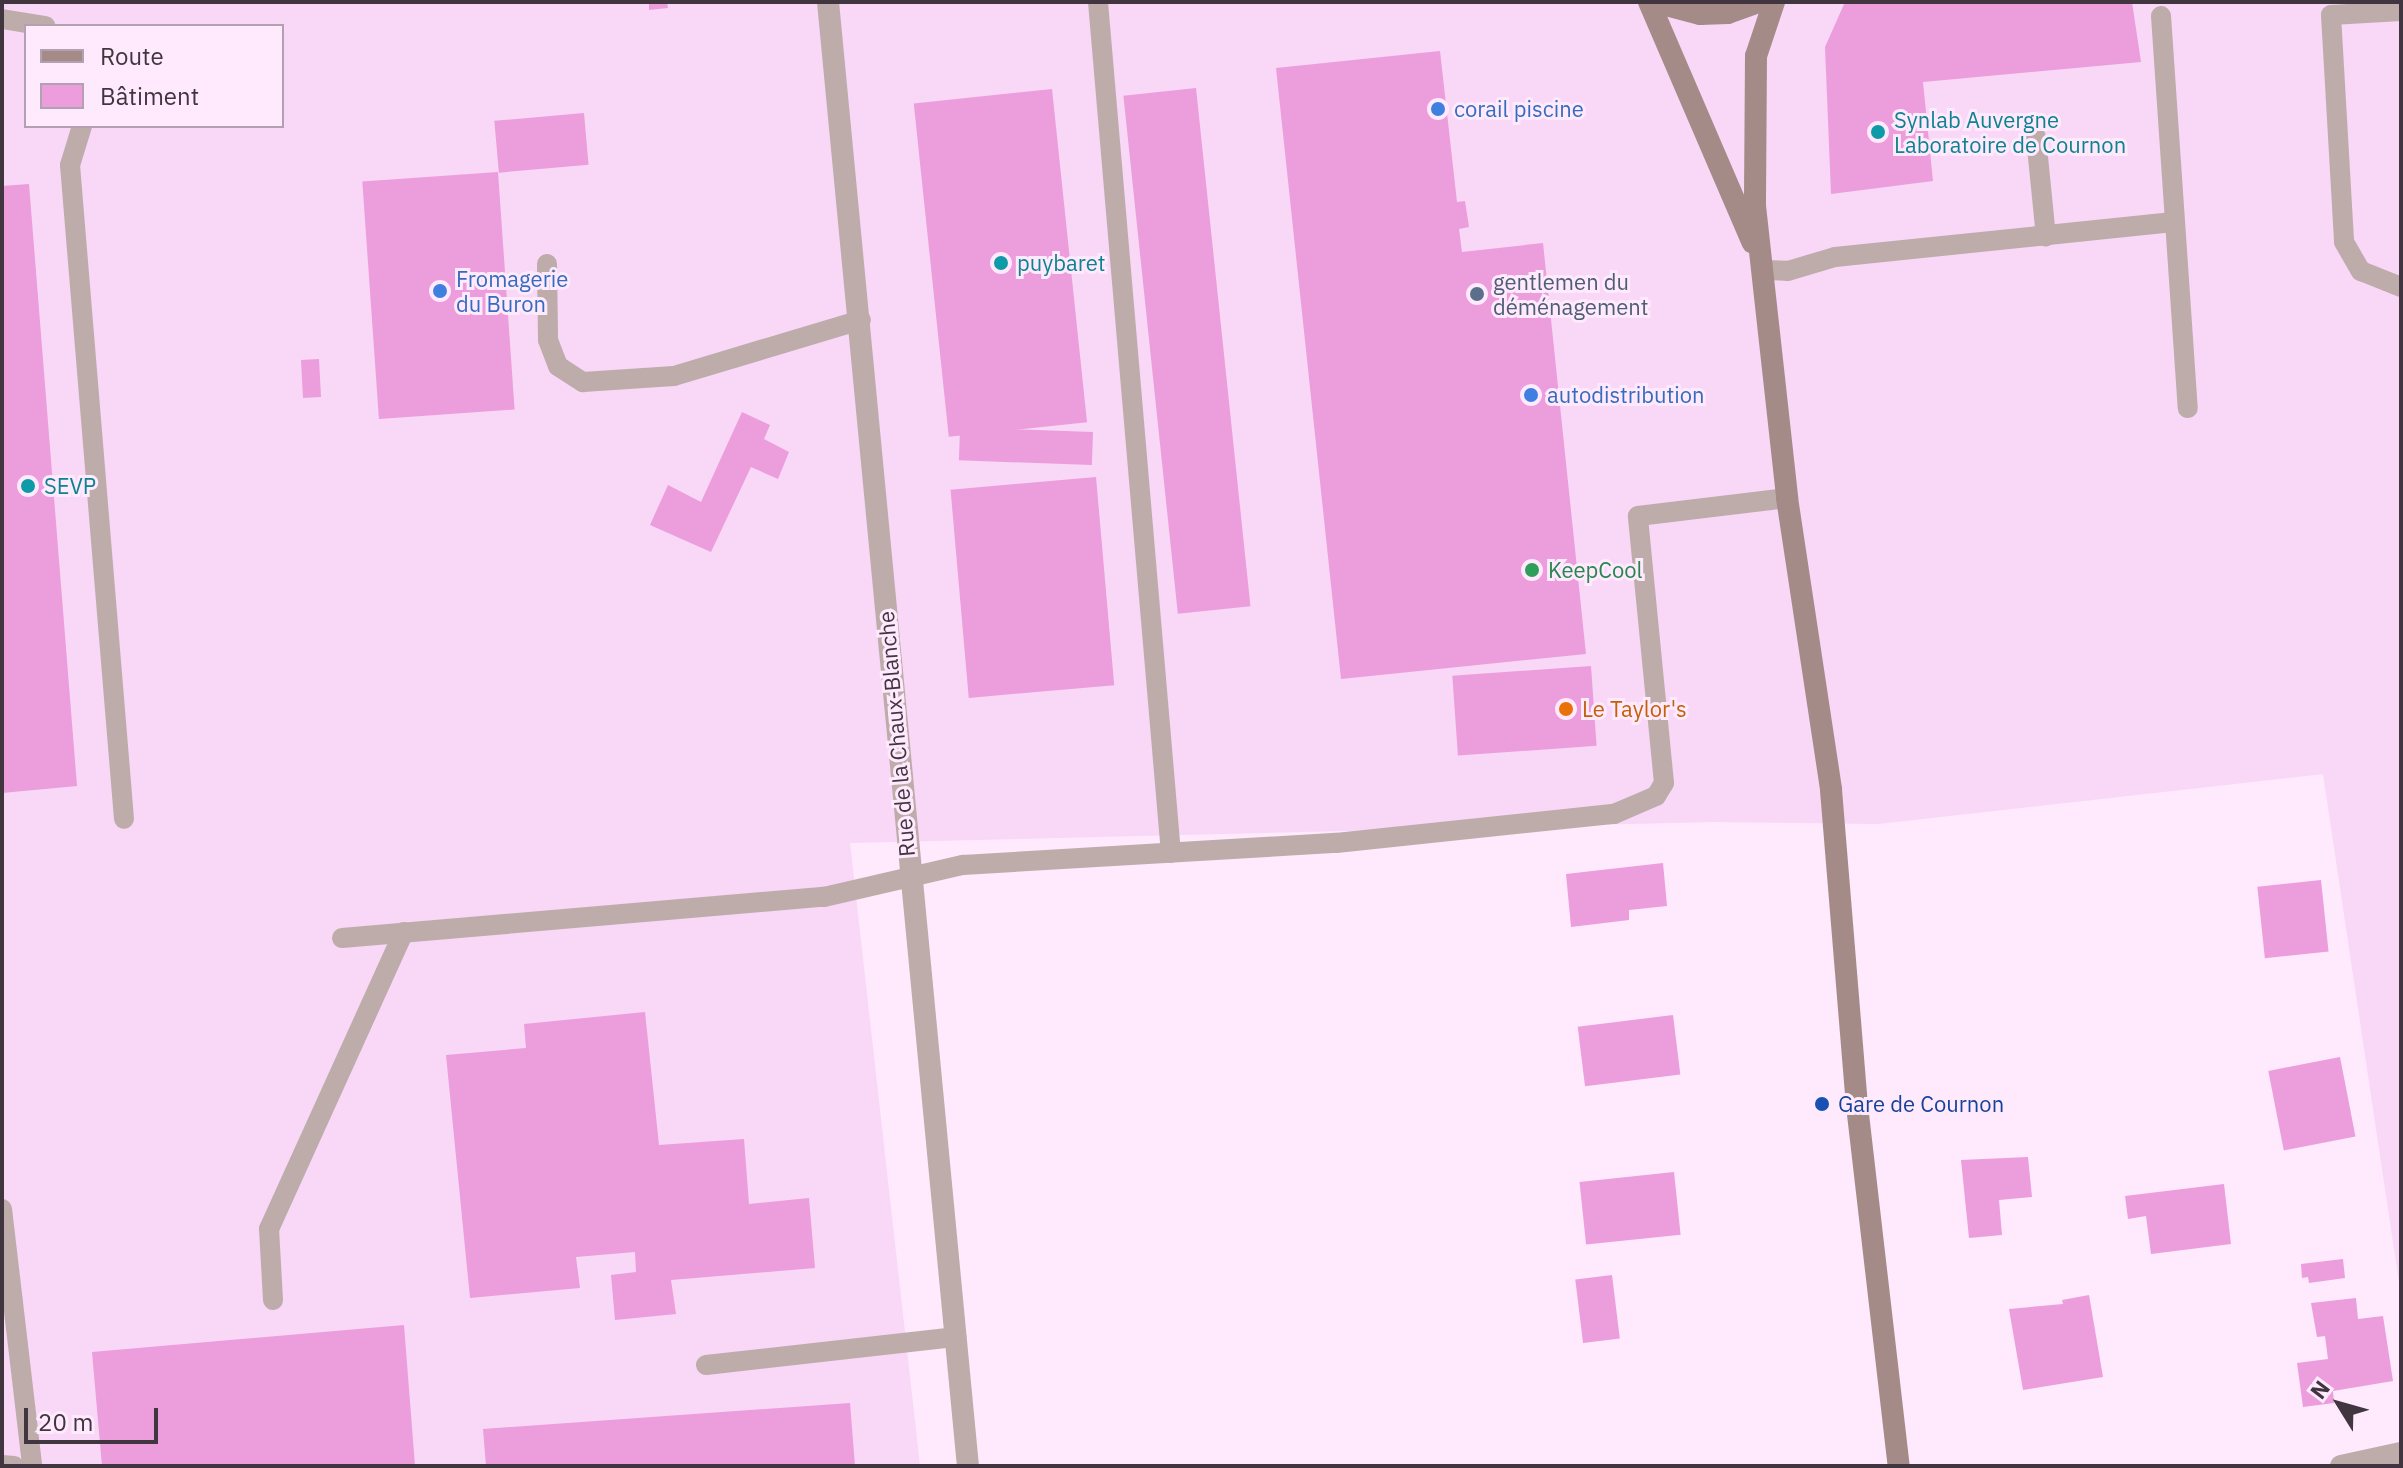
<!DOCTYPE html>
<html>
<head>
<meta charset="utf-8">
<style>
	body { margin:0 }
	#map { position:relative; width:2403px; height:1468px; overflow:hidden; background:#fee9fd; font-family:"IBM Plex Sans",sans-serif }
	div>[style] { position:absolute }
	.built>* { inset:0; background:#f8d7f7 }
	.building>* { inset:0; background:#ec9ddc; transform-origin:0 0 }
	.service>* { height:20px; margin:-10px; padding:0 10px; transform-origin:10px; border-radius:10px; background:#bdacaa }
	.minor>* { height:22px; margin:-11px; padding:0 11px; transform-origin:11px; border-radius:11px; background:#bdacaa }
	.secondary>* { height:22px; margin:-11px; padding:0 11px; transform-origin:11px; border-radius:11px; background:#a48b88 }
	.dots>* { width:22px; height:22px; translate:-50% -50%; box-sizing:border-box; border:4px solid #fee9fd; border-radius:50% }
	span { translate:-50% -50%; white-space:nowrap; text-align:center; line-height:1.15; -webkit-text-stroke:6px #fee9fd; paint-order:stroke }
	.shop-label { font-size:22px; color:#366cbe }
	.left { translate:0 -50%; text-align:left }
	.culture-label { font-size:22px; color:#0d838f }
	.service-label { font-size:22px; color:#4e5e75 }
	.leisure-label { font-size:22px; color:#27864d }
	.food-label { font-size:22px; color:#c56008 }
	.street-label { font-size:22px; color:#413640 }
	.transit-label { font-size:22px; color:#164399 }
	.frame { position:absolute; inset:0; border:4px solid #413640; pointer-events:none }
	.legend { position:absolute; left:24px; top:24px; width:260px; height:104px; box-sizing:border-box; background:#fee9fd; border:2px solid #b2a1b1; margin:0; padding:10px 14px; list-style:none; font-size:24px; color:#413640 }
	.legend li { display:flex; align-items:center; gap:16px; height:40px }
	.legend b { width:40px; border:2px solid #b2a1b1 }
	.north { position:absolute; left:2299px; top:1364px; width:80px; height:80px; -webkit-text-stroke:6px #fee9fd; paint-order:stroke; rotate:307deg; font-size:22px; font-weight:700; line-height:32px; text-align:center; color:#413640 }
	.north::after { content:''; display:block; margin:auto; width:28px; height:36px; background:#413640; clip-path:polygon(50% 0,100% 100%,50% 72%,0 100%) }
	.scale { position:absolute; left:24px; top:1408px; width:134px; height:36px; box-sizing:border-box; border:4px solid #413640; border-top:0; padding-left:10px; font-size:24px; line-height:28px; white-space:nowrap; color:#413640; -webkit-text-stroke:6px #fee9fd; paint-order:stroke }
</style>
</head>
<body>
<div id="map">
	<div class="built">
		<i style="clip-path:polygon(evenodd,2px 2px,2401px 2px,2401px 1296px,2323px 774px,1878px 824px,1713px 822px,850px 843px,920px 1466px,2px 1466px,2px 2px,26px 26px,282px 26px,282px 126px,26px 126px,26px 26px)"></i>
	</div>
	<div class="building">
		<i style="clip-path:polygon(649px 2px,667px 2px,668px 8px,649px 10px)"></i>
		<i style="clip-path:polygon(1845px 2px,2132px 2px,2141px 62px,1923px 82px,1933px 181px,1831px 194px,1825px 47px)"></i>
		<i style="clip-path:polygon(1440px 51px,1457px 202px,1465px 201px,1469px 227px,1459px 229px,1462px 252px,1543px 243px,1586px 654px,1341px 679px,1276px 68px)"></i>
		<i style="left:1196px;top:88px;width:521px;height:73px;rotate:84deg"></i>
		<i style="left:1052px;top:89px;width:335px;height:139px;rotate:84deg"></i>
		<i style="left:584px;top:113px;width:52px;height:90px;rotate:85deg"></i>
		<i style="left:498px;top:172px;width:238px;height:136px;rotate:86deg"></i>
		<i style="clip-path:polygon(29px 184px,77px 786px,2px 793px,2px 186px)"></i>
		<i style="left:319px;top:359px;width:38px;height:18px;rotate:87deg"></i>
		<i style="clip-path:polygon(742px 412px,770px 425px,764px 439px,789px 452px,778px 479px,751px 467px,711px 552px,650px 525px,668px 485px,701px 502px)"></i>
		<i style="left:1093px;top:432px;width:33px;height:133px;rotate:92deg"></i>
		<i style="left:1096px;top:477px;width:209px;height:146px;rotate:85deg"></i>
		<i style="left:1591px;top:666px;width:80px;height:139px;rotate:86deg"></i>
		<i style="clip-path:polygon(1663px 863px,1667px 906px,1629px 910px,1629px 920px,1571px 927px,1566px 874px)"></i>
		<i style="left:2321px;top:880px;width:72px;height:64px;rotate:84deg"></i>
		<i style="clip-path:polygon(645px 1012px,659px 1145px,744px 1139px,749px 1204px,809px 1198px,815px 1268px,671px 1280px,676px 1314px,615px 1320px,611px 1275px,636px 1272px,635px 1252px,576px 1257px,580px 1288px,470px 1298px,446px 1055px,526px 1048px,524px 1024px)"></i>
		<i style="left:1673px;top:1015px;width:60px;height:96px;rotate:83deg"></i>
		<i style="left:2340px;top:1057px;width:81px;height:73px;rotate:79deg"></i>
		<i style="clip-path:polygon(2028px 1157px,2032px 1197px,1999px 1200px,2002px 1235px,1969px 1238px,1961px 1160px)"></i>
		<i style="left:1674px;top:1172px;width:63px;height:95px;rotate:84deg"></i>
		<i style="clip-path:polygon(2224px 1184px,2231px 1244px,2151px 1254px,2146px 1216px,2128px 1219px,2125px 1196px)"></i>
		<i style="clip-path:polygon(2343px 1259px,2345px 1278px,2309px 1283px,2308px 1277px,2302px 1278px,2301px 1264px)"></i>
		<i style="left:1612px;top:1275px;width:64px;height:37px;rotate:83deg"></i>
		<i style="clip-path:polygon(2089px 1295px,2103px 1377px,2023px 1390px,2009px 1309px,2063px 1304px,2062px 1300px)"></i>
		<i style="clip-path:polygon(2356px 1298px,2358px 1319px,2383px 1316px,2393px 1381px,2333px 1391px,2334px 1403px,2303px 1407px,2297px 1363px,2328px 1359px,2325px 1336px,2317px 1337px,2311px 1303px)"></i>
		<i style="clip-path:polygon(404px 1325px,415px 1466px,102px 1466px,92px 1352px)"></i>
		<i style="clip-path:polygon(850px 1403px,855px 1466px,486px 1466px,483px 1429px)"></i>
	</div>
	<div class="service">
		<i style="left:1098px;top:2px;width:854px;rotate:85.1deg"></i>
		<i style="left:2401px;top:11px;width:70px;rotate:176.7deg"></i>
		<i style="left:2331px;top:15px;width:227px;rotate:86.7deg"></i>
		<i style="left:2344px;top:242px;width:34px;rotate:60deg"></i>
		<i style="left:2361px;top:271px;width:43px;rotate:21.8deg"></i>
		<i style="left:2161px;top:16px;width:393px;rotate:86.1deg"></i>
		<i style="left:2px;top:19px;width:44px;rotate:9.2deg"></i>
		<i style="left:82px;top:126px;width:41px;rotate:107.1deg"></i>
		<i style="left:70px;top:165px;width:656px;rotate:85.28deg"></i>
		<i style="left:2036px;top:137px;width:100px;rotate:84.3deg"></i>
		<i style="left:547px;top:264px;width:76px;rotate:89.2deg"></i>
		<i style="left:548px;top:340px;width:28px;rotate:69deg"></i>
		<i style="left:558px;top:366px;width:30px;rotate:33deg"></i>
		<i style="left:583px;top:382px;width:91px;rotate:-3.8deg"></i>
		<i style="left:674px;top:376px;width:195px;rotate:-16.7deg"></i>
		<i style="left:1765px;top:270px;width:23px;rotate:2deg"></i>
		<i style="left:1788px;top:271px;width:49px;rotate:-16.6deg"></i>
		<i style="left:1835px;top:257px;width:340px;rotate:-5.9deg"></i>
		<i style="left:342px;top:938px;width:484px;rotate:-4.9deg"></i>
		<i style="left:824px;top:897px;width:143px;rotate:-13deg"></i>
		<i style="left:963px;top:865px;width:374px;rotate:-3.4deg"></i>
		<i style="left:1336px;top:843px;width:280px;rotate:-6deg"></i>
		<i style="left:1614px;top:814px;width:46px;rotate:-23.2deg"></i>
		<i style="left:1656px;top:796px;width:15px;rotate:-58deg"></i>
		<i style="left:1664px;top:783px;width:268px;rotate:-95.6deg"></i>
		<i style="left:1638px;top:516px;width:150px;rotate:-6.9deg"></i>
		<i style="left:2px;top:1209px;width:259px;rotate:83.3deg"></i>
		<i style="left:273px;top:1300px;width:71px;rotate:-93.2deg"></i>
		<i style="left:269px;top:1229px;width:326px;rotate:-65.6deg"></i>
		<i style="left:706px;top:1365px;width:252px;rotate:-6.4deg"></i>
		<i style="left:2px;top:1465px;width:12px;rotate:5deg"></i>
	</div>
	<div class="minor">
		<i style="left:828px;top:2px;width:1471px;rotate:84.54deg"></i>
		<i style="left:2341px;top:1466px;width:61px;rotate:-12.2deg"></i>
	</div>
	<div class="secondary">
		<i style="left:1649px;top:2px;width:262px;rotate:66.7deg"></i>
		<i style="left:1655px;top:2px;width:47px;rotate:14.9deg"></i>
		<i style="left:1700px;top:14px;width:28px;rotate:-2deg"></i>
		<i style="left:1728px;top:13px;width:32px;rotate:-20deg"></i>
		<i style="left:1774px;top:2px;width:57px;rotate:108.4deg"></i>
		<i style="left:1756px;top:56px;width:150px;rotate:90.4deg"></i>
		<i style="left:1755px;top:206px;width:294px;rotate:83.7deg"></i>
		<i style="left:1787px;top:498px;width:295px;rotate:81.4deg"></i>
		<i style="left:1831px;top:790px;width:308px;rotate:85.3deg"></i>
		<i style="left:1856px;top:1097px;width:371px;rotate:83.4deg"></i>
	</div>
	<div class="dots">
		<i style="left:1438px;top:109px;background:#3f7fe0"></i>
		<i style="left:1878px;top:132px;background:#0f9aa8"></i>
		<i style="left:1001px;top:263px;background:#0f9aa8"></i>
		<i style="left:440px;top:291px;background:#3f7fe0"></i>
		<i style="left:1477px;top:294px;background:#5c6f8a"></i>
		<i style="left:1531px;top:395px;background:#3f7fe0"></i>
		<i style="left:28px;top:486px;background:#0f9aa8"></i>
		<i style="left:1532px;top:570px;background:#2e9e5b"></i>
		<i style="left:1566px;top:709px;background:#e8710a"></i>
		<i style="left:1822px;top:1104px;background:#1a4fb4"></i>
	</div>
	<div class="shop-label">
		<span class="left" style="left:1454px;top:109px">corail piscine</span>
		<span class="left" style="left:456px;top:291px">Fromagerie<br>du Buron</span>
		<span class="left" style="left:1547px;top:395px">autodistribution</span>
	</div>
	<div class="culture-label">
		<span class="left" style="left:1894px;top:132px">Synlab Auvergne<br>Laboratoire de Cournon</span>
		<span class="left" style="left:1017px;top:263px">puybaret</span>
		<span class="left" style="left:44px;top:486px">SEVP</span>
	</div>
	<div class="service-label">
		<span class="left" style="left:1493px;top:294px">gentlemen du<br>déménagement</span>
	</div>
	<div class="leisure-label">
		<span class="left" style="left:1548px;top:570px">KeepCool</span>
	</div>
	<div class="food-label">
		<span class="left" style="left:1582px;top:709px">Le Taylor's</span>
	</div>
	<div class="street-label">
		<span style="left:896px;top:734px;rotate:-95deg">Rue de la Chaux-Blanche</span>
	</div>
	<div class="transit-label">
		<span class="left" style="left:1838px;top:1104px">Gare de Cournon</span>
	</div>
	<div class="frame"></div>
	<ul class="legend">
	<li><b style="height:10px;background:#a48b88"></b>Route</li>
	<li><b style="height:22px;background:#ec9ddc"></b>Bâtiment</li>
	</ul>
	<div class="north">N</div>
	<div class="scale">20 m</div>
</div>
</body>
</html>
